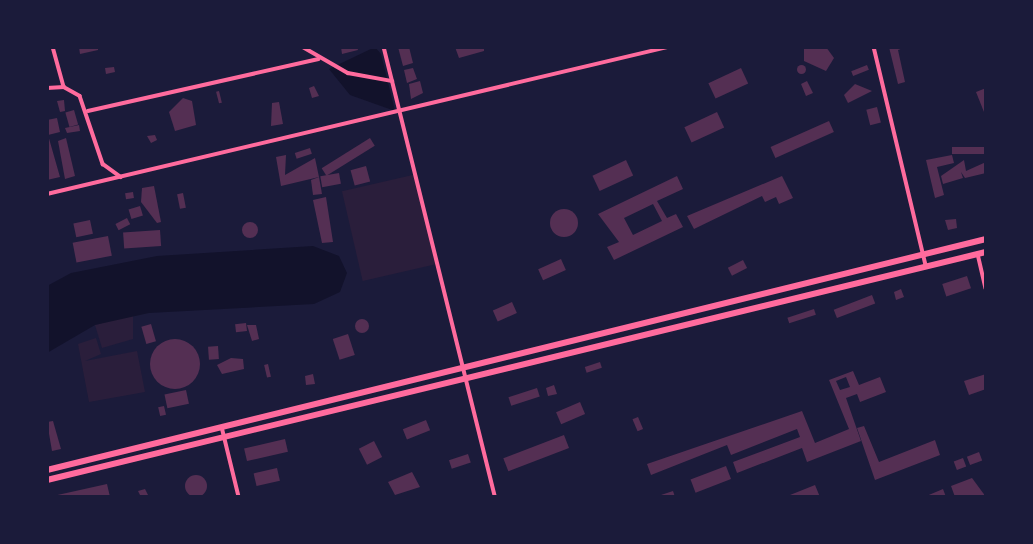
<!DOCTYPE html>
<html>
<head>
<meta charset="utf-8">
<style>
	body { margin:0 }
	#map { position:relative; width:1033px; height:544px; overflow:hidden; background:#1b1b3a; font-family:"Titillium Web",sans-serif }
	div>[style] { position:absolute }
	.green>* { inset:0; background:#2a1e3b; transform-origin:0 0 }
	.water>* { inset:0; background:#12122b }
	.building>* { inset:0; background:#542f53; transform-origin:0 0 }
	.round { border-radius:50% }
	.minor>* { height:3.5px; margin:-1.75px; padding:0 1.75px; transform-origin:1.75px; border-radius:1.75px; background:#ff6b9d }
	.primary>* { height:6px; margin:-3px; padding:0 3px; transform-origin:3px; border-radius:3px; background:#ff6b9d }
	span { translate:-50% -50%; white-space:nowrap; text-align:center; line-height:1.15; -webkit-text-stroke:5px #1b1b3a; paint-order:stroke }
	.frame { position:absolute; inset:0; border:49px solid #1b1b3a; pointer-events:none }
</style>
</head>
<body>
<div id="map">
	<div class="green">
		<i style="left:417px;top:174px;width:92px;height:77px;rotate:77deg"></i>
		<i style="clip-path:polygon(133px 314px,133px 339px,102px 348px,95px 325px)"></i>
		<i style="clip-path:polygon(96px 338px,101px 354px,85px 361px,137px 351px,145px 392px,89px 402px,78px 344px)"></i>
	</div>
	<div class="water">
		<i style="clip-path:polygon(375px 47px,381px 54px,395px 111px,350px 95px,329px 69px)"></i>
		<i style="clip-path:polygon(313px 246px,339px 256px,347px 273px,340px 292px,314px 304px,149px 313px,95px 325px,47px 353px,47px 286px,71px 273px,157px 256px)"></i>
	</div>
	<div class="building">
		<i style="clip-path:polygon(79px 47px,98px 47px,98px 50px,80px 54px)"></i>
		<i style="clip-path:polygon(341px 47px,357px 47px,358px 50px,342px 54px)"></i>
		<i style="clip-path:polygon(398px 47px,409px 47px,413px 63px,403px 66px)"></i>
		<i style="clip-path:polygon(455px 47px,484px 47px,484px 51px,459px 58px)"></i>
		<i style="clip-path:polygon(804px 47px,826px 47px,834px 58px,826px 71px,804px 61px)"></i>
		<i style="clip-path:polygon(889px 47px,906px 47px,898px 50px,905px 82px,898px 84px)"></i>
		<i class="round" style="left:796.5px;top:64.5px;width:9px;height:9px"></i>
		<i style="left:867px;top:65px;width:5px;height:17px;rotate:68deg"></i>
		<i style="clip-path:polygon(114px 67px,115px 72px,106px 74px,105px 68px)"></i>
		<i style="clip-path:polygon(413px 68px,417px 79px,407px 83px,404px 70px)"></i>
		<i style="left:741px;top:68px;width:17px;height:36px;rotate:65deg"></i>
		<i style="clip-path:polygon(420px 81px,423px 93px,411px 99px,409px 84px)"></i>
		<i style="clip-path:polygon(807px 81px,813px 93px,806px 96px,801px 84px)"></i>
		<i style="clip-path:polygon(855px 84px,872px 91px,848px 103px,844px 95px)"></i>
		<i style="clip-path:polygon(309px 88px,314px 86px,319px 96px,312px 98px)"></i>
		<i style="clip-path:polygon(986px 88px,986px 117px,976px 92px)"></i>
		<i style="left:219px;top:91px;width:12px;height:3px;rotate:76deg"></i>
		<i style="clip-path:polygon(183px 98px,192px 101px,196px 125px,175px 131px,169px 112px)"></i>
		<i style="clip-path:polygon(64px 100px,65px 111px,60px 112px,57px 101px)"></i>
		<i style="clip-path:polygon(279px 102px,283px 124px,271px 126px,272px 103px)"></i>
		<i style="left:877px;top:107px;width:16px;height:11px;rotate:76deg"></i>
		<i style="left:74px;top:110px;width:15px;height:9px;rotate:74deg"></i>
		<i style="left:717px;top:112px;width:17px;height:36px;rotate:65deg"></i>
		<i style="clip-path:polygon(57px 118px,60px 132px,48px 135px,60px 177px,47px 180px,47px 120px)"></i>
		<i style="left:829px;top:121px;width:12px;height:64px;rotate:66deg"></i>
		<i style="clip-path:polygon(79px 125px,80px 131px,67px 133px,65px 128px)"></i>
		<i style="clip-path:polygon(155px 135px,157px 140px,151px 143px,147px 136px)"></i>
		<i style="clip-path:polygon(66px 138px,75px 176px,65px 179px,58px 141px)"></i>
		<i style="left:370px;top:138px;width:9px;height:57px;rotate:58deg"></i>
		<i style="left:986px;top:147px;width:7px;height:34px;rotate:90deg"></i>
		<i style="left:310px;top:148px;width:6px;height:16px;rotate:72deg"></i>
		<i style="clip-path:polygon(286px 155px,285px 175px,315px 158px,319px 177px,281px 186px,276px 157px)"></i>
		<i style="clip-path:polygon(952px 155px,954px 163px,937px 167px,944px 195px,935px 198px,926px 160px)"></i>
		<i style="left:626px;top:160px;width:17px;height:37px;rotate:65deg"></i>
		<i style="clip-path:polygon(964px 160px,966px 171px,986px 162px,986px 173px,965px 178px,961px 172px,963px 178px,943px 184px,941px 176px)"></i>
		<i style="left:366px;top:166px;width:16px;height:16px;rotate:75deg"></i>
		<i style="left:339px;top:173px;width:11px;height:19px;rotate:80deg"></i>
		<i style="clip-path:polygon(evenodd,677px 176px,683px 189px,657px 201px,667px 218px,676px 214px,683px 227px,614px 260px,607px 247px,619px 242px,598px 214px,677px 176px,653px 204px,662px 221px,633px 235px,624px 218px,653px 204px)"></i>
		<i style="clip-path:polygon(782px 176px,793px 198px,779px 204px,776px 197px,765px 202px,762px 196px,694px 229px,687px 216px)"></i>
		<i style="clip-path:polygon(319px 177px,322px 194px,313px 195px,311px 180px)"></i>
		<i style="clip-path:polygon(154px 186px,161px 222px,157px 223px,141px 202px,142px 188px)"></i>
		<i style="left:133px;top:192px;width:6px;height:8px;rotate:81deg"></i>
		<i style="left:183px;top:193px;width:15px;height:6px;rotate:79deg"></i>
		<i style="clip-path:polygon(326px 197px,333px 242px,322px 243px,313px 200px)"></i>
		<i style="left:140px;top:206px;width:10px;height:12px;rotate:73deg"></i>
		<i class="round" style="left:550px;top:209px;width:28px;height:28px"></i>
		<i style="left:127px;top:218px;width:7px;height:13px;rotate:63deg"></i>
		<i style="clip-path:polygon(956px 219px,957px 228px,948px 230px,945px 220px)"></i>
		<i style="left:90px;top:220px;width:14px;height:17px;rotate:78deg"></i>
		<i class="round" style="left:242px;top:222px;width:16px;height:16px"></i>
		<i style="left:160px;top:230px;width:16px;height:37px;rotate:86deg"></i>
		<i style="left:108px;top:236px;width:20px;height:36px;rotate:79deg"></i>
		<i style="left:561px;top:259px;width:12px;height:25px;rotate:66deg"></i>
		<i style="left:743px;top:260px;width:9px;height:17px;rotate:63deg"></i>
		<i style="left:967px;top:276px;width:13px;height:26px;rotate:72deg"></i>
		<i style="clip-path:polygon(901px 289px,904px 297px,896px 300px,894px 292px)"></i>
		<i style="left:872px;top:295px;width:9px;height:41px;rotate:69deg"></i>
		<i style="left:512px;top:302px;width:12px;height:21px;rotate:66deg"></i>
		<i style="left:814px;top:309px;width:6px;height:28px;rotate:72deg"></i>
		<i class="round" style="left:355px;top:319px;width:14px;height:14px"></i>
		<i style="left:246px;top:323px;width:8px;height:11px;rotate:83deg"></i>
		<i style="left:151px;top:324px;width:18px;height:10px;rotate:74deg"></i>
		<i style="clip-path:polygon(247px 325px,256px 325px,259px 339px,252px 341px)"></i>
		<i style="left:348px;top:334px;width:22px;height:16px;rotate:72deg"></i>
		<i class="round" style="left:150px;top:339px;width:50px;height:50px"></i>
		<i style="left:218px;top:346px;width:13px;height:10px;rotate:86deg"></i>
		<i style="clip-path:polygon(231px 358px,243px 359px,244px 369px,222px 374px,217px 365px)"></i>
		<i style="left:600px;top:362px;width:6px;height:16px;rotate:72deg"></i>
		<i style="left:268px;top:364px;width:13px;height:4px;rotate:77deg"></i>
		<i style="clip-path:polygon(evenodd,853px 371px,859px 385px,880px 377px,886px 392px,860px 402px,857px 394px,846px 398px,861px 441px,807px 462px,802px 448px,737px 473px,733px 462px,800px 437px,797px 429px,731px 455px,727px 445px,651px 475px,647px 464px,802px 411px,815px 443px,849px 429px,829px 380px,853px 371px,846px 377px,850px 387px,840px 390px,836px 381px,846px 377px)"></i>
		<i style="clip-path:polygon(313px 374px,315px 384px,306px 385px,305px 376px)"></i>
		<i style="clip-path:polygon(986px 374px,986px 389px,969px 395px,964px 381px)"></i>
		<i style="clip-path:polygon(554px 385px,557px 394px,548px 396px,546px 388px)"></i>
		<i style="left:537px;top:388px;width:9px;height:30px;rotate:72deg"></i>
		<i style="left:186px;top:390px;width:14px;height:22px;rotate:78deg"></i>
		<i style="left:580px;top:402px;width:13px;height:26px;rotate:67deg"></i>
		<i style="left:164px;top:406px;width:9px;height:6px;rotate:77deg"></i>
		<i style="left:638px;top:417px;width:13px;height:6px;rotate:67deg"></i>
		<i style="left:426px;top:420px;width:11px;height:25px;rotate:68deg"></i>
		<i style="clip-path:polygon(53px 421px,61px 449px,52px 451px,47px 422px)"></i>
		<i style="clip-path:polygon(864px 426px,879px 462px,935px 440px,940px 455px,875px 480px,857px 428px)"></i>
		<i style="left:564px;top:435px;width:14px;height:65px;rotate:69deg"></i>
		<i style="left:285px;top:439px;width:13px;height:42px;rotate:77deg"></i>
		<i style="left:374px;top:441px;width:18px;height:17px;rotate:63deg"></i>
		<i style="left:979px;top:452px;width:9px;height:13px;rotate:69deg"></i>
		<i style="left:468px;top:454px;width:9px;height:20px;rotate:72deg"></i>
		<i style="left:963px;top:458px;width:9px;height:10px;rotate:69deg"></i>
		<i style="left:726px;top:466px;width:14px;height:38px;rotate:69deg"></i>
		<i style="left:277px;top:468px;width:13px;height:24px;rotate:77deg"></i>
		<i style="clip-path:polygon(412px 472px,420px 487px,395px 495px,388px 482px)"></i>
		<i class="round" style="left:185px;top:475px;width:22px;height:22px"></i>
		<i style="clip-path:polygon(972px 478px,986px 497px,955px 497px,951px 486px)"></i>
		<i style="clip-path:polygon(107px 484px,110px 497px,53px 497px,53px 496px)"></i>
		<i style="clip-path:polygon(815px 485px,820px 497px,785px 497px)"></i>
		<i style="clip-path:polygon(145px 489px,149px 497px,141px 497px,138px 491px)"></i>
		<i style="clip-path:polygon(943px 489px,946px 497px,924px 497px)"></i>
		<i style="clip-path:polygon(673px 491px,675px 497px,658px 497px,658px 496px)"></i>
	</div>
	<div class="minor">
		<i style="left:53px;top:47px;width:41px;rotate:74.6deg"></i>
		<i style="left:303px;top:47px;width:52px;rotate:30deg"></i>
		<i style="left:348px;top:73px;width:45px;rotate:10.3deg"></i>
		<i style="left:384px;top:47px;width:463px;rotate:76.1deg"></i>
		<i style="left:874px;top:47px;width:225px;rotate:76.6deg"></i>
		<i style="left:47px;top:88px;width:17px;rotate:-3deg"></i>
		<i style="left:64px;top:87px;width:18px;rotate:29deg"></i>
		<i style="left:80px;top:96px;width:72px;rotate:71.3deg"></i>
		<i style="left:103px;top:164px;width:22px;rotate:36deg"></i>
		<i style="left:88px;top:111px;width:236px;rotate:-12.7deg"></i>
		<i style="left:47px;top:194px;width:638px;rotate:-13.32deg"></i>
		<i style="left:978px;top:254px;width:35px;rotate:77deg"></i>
		<i style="left:222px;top:427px;width:72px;rotate:76.3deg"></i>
	</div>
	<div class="primary">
		<i style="left:47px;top:470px;width:967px;rotate:-13.82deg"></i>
		<i style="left:47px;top:480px;width:966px;rotate:-13.65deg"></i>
	</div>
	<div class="frame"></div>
</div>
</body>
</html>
